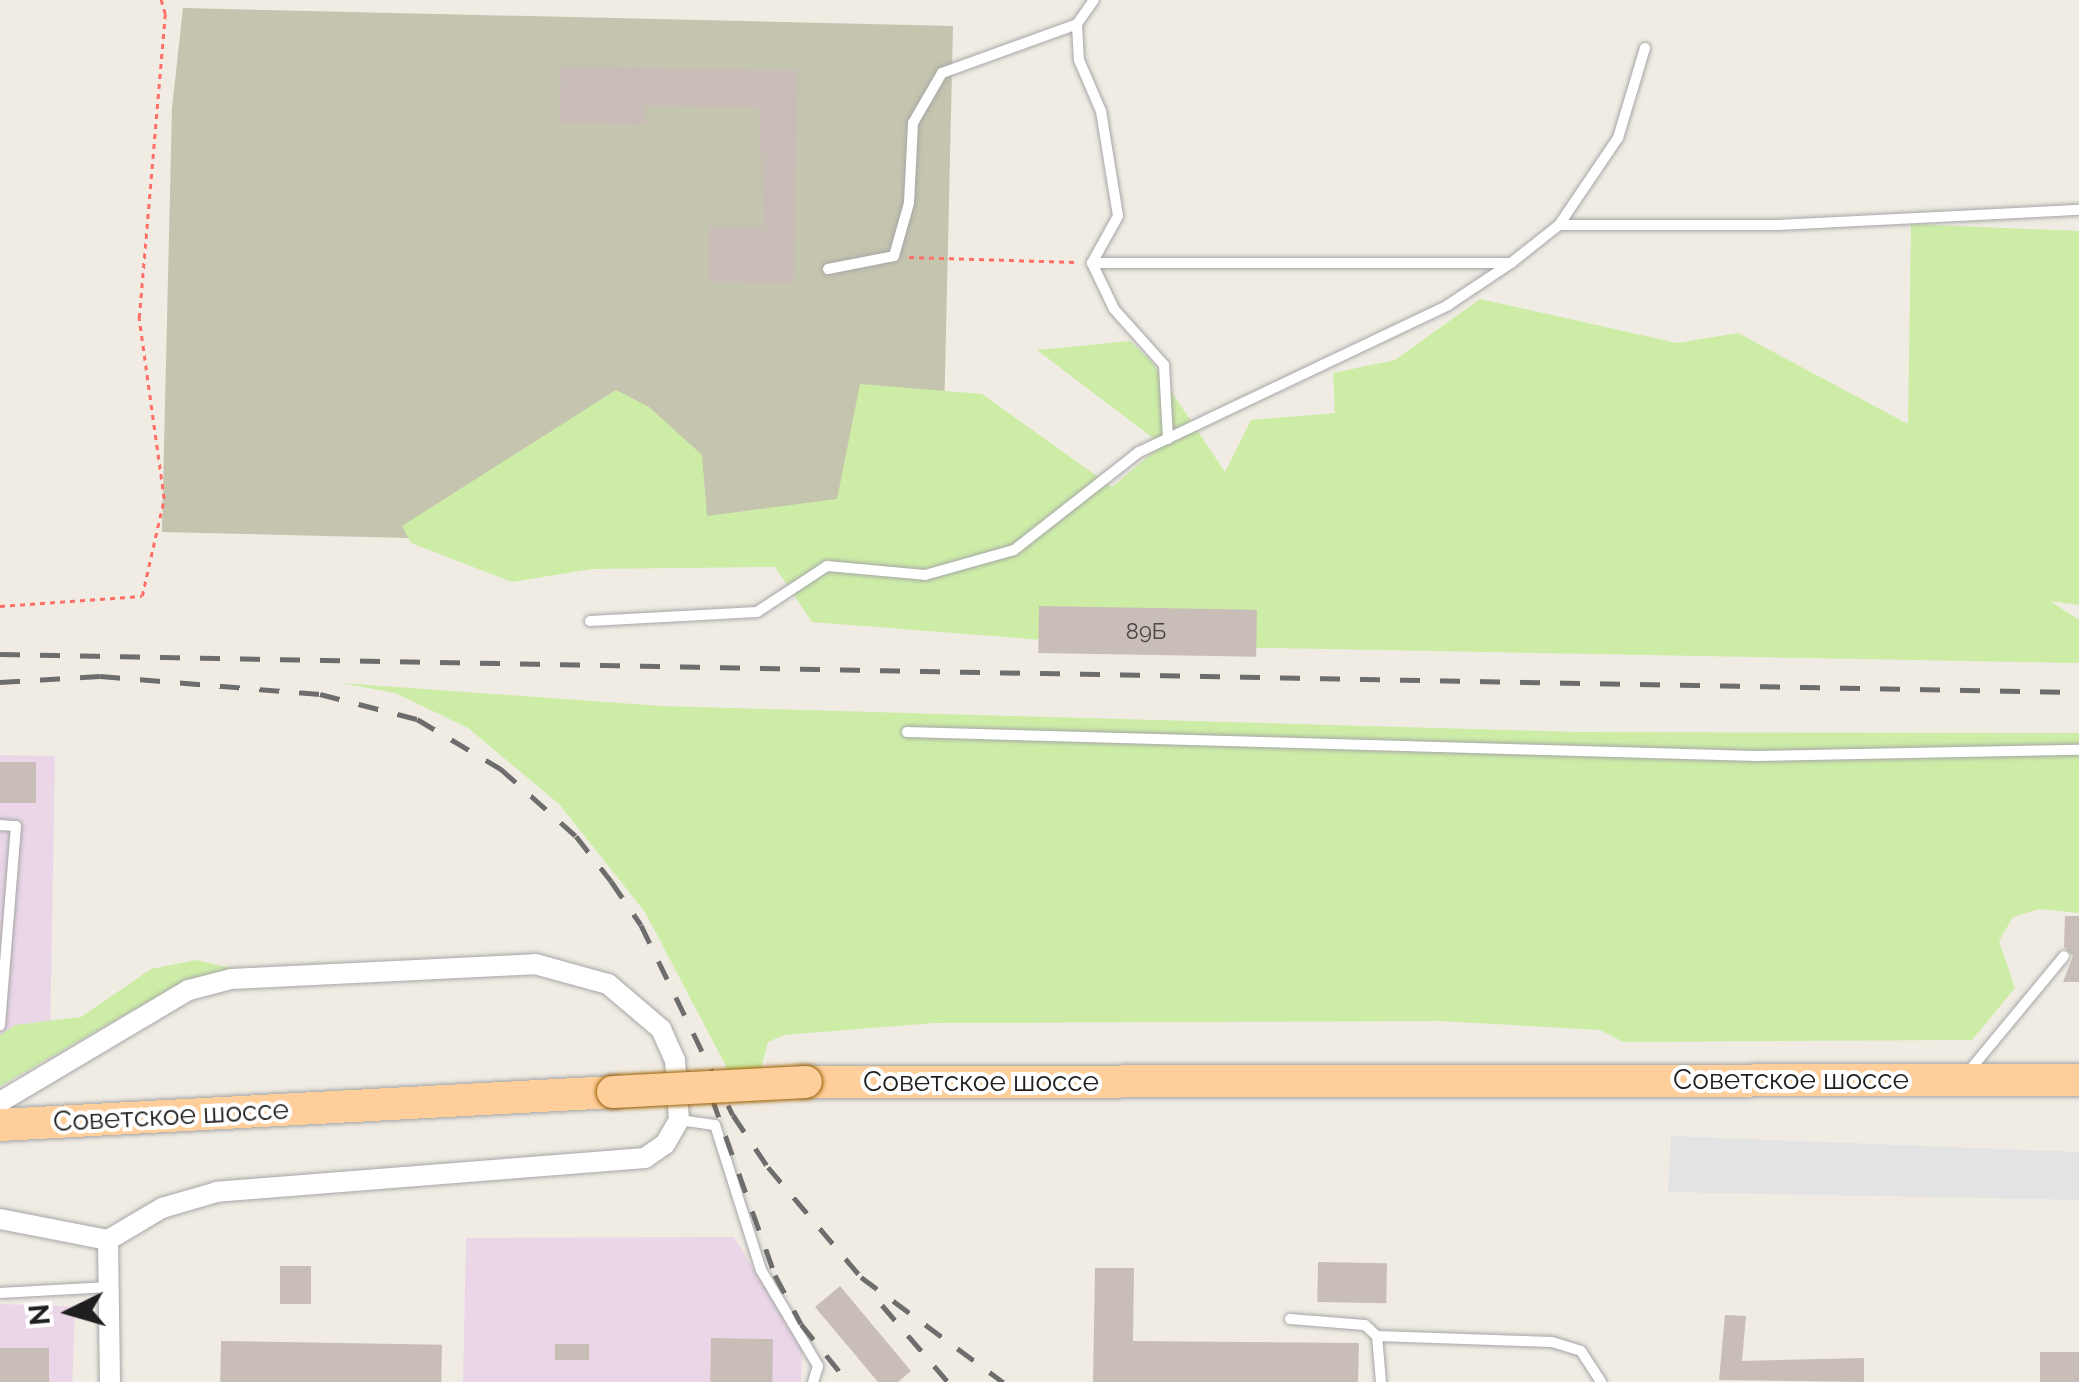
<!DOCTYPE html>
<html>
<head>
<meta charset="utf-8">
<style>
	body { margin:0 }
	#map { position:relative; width:2079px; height:1382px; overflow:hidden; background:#f0ece4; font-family:Raleway,sans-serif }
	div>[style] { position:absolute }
	.industrial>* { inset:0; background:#ead6e7; transform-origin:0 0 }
	.construction>* { inset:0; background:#c5c4af }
	.grass>* { inset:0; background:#cdeda7 }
	.parking>* { inset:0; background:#e3e3e3 }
	.building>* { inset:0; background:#c8beb7; transform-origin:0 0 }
	.path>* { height:2.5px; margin-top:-1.25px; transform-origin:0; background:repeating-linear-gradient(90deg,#ff6f67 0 5px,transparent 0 10px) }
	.roads { filter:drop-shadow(0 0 2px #a6a6a6) drop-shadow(0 0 2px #a6a6a6) }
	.service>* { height:10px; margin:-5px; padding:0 5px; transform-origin:5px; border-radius:5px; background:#fff }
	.minor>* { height:20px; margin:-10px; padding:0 10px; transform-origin:10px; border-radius:10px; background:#fff }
	.primary>* { height:32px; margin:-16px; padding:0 16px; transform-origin:16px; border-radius:16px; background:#ffcf9b }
	.rail>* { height:5px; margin-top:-2.5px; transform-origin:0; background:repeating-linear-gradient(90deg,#6d6d6d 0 20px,transparent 0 40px) }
	.bridges { filter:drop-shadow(0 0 2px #9a5f00) drop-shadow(0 0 2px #9a5f00) }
	.primary-bridge>* { height:32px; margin:-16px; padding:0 16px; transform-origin:16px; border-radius:16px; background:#ffcf9b }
	span { translate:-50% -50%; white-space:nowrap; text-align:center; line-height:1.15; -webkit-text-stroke:8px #fff; paint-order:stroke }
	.number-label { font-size:22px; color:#494745 }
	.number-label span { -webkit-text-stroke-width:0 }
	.street-label { font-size:28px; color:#1f1f1f }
	.north { position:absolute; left:20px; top:1262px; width:100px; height:100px; -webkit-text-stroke:8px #fff; paint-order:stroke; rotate:265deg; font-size:28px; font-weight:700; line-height:40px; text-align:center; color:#1f1f1f }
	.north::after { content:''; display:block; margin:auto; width:35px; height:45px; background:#1f1f1f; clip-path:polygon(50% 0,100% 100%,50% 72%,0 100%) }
</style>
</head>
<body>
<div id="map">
	<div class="industrial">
		<i style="left:0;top:755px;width:55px;height:304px;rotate:1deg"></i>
		<i style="clip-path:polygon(734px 1237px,802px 1349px,801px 1382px,463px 1382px,466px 1238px)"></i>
		<i style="left:0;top:1304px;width:75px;height:78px;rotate:2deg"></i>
	</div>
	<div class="construction">
		<i style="clip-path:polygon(183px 8px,953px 26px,941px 551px,162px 532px,172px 108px)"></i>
	</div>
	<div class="grass">
		<i style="clip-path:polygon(1911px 224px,2079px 231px,2079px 605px,2050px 601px,2079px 620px,2079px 663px,1106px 645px,812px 622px,775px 567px,592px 569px,512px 582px,411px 543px,402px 526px,616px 390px,649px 407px,702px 455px,707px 516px,837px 499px,860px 384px,982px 394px,1112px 487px,1162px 445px,1037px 350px,1130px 341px,1151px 361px,1225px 472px,1251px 420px,1335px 413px,1333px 373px,1395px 360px,1480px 299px,1677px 343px,1738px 333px,1908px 424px)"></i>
		<i style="clip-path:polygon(340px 683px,661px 706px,1577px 732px,2079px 733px,2079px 913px,2039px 909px,2013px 917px,1999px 941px,2015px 988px,1972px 1040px,1623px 1042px,1600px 1030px,1439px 1021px,934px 1023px,784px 1035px,768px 1042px,761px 1068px,728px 1070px,645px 912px,559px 804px,468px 728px,395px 693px)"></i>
		<i style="clip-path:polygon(196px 960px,240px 970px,168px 990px,0 1086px,0 1035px,15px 1025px,81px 1017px,151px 969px)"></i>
	</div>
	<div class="parking">
		<i style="clip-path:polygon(1671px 1136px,2079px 1152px,2079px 1200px,1668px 1192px)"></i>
	</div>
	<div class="building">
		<i style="clip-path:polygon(561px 66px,798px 70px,794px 284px,708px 282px,709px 226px,764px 227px,759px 108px,646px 106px,646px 125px,560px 123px)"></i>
		<i style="left:1039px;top:606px;width:218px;height:47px;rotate:1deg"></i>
		<i style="left:0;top:762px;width:36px;height:41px"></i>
		<i style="clip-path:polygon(2065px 916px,2079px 916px,2079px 982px,2063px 982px,2073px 956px,2064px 947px)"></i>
		<i style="left:1318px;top:1262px;width:69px;height:40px;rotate:1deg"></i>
		<i style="left:280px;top:1266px;width:31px;height:38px"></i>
		<i style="clip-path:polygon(1095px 1268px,1134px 1268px,1133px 1341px,1359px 1343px,1358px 1382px,1093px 1382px)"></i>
		<i style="clip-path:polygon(840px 1286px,911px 1371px,898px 1382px,878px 1382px,815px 1307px)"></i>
		<i style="clip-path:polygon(1725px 1315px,1746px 1316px,1742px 1361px,1864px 1358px,1864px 1382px,1719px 1380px)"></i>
		<i style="left:711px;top:1338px;width:62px;height:44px;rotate:1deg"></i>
		<i style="left:221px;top:1341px;width:221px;height:41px;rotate:1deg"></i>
		<i style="left:555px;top:1344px;width:34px;height:16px"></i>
		<i style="left:0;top:1348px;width:49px;height:34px"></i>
		<i style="left:2040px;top:1352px;width:39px;height:30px"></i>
	</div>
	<div class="path">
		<i style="left:909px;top:257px;width:167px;rotate:1.7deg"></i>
		<i style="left:0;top:606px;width:142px;rotate:-4deg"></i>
		<i style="left:142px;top:596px;width:99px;rotate:-77.2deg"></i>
		<i style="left:164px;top:499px;width:183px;rotate:-97.9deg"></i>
		<i style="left:139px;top:318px;width:305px;rotate:-85.1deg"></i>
		<i style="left:165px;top:14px;width:15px;rotate:-106deg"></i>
	</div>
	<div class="roads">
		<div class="service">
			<i style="left:1077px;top:24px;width:36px;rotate:87deg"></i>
			<i style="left:1079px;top:60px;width:56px;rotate:66.7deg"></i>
			<i style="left:1101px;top:111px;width:106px;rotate:80.8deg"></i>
			<i style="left:1118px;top:216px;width:54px;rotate:119deg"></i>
			<i style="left:1092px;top:263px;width:51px;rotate:64.4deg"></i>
			<i style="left:1114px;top:309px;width:75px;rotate:48.2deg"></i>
			<i style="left:1164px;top:365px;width:74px;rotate:86.9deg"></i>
			<i style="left:1559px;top:225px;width:219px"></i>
			<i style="left:1778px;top:225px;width:301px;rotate:-2.9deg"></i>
			<i style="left:1092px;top:263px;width:419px"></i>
			<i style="left:828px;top:269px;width:67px;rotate:-11.1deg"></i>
			<i style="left:894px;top:256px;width:55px;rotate:-74.2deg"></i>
			<i style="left:909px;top:203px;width:80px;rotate:-87.1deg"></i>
			<i style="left:913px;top:123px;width:58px;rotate:-59.9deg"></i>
			<i style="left:942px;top:73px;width:144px;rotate:-19.9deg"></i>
			<i style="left:1077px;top:24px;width:29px;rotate:-55deg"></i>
			<i style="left:590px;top:621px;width:167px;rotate:-3.1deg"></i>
			<i style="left:757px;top:612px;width:84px;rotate:-33.3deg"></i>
			<i style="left:827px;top:566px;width:98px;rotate:5.2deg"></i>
			<i style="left:925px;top:575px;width:92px;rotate:-15.7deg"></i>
			<i style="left:1014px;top:550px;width:159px;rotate:-38.1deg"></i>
			<i style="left:1139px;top:452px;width:342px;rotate:-25.4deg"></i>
			<i style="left:1448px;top:305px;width:76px;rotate:-33.7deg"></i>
			<i style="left:1511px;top:263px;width:61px;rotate:-38.4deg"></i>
			<i style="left:1559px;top:225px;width:105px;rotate:-55.9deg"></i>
			<i style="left:1618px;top:138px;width:94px;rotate:-73.3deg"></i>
			<i style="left:907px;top:732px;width:850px;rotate:1.62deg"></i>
			<i style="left:1757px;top:756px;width:322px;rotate:-1.1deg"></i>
			<i style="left:0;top:825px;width:16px;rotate:4deg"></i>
			<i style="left:16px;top:826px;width:200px;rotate:94.6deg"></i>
			<i style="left:1969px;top:1071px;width:149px;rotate:-50.4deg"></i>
			<i style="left:679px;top:1120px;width:36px;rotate:8deg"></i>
			<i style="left:715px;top:1125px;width:152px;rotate:72.4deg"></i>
			<i style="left:761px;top:1270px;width:112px;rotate:59.3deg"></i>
			<i style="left:818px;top:1366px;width:17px;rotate:107deg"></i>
			<i style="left:0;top:1293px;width:109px;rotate:-3.2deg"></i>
			<i style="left:1290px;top:1319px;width:75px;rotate:4.6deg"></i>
			<i style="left:1365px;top:1325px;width:16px;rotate:43deg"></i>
			<i style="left:1377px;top:1336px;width:175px;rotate:2deg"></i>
			<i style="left:1552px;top:1342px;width:30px;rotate:17deg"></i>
			<i style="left:1581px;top:1351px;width:37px;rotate:57deg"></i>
			<i style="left:1377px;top:1336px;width:46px;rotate:85deg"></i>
		</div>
		<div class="minor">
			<i style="left:0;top:1102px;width:220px;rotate:-30.7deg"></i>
			<i style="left:189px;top:990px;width:43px;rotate:-14.7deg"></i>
			<i style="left:231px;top:979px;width:304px;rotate:-2.8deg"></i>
			<i style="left:535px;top:964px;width:76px;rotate:15.3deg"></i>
			<i style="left:608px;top:984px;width:70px;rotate:40.3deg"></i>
			<i style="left:661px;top:1029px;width:34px;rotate:66deg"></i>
			<i style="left:675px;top:1060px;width:60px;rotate:86.2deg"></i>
			<i style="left:679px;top:1120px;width:28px;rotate:120deg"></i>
			<i style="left:665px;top:1144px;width:24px;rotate:145deg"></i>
			<i style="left:645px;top:1158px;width:429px;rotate:175.5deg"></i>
			<i style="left:217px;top:1192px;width:57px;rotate:163.8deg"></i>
			<i style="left:162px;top:1208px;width:63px;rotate:149.3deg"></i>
			<i style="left:108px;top:1240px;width:110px;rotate:-169deg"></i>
			<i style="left:108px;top:1240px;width:142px;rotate:89.2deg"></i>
		</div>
		<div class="primary">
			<i style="left:806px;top:1082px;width:1273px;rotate:-0.09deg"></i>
			<i style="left:0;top:1125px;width:614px;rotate:-3.08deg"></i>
		</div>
	</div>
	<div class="rail">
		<i style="left:0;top:654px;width:2079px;rotate:1.05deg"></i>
		<i style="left:0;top:682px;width:100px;rotate:-3.4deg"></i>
		<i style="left:100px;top:676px;width:221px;rotate:4.7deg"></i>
		<i style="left:320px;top:694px;width:100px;rotate:14.5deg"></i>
		<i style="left:417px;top:719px;width:98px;rotate:30.8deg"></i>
		<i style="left:501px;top:769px;width:101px;rotate:41.8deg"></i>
		<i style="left:576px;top:836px;width:57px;rotate:52.1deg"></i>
		<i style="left:611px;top:881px;width:53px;rotate:55.7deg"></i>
		<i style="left:641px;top:925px;width:211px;rotate:64.2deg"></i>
		<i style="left:733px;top:1115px;width:63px;rotate:56.1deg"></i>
		<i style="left:768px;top:1167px;width:144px;rotate:49.8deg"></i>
		<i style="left:861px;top:1277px;width:177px;rotate:36.5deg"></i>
		<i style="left:712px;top:1098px;width:188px;rotate:70.4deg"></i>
		<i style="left:775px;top:1275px;width:55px;rotate:62deg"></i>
		<i style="left:801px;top:1324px;width:75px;rotate:51deg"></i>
		<i style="left:882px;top:1305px;width:101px;rotate:49.4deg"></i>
	</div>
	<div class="bridges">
		<div class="primary-bridge">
			<i style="left:613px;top:1092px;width:193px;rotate:-3deg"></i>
		</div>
	</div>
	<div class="number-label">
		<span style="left:1146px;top:632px">89Б</span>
	</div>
	<div class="street-label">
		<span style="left:1791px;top:1080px">Советское шоссе</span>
		<span style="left:981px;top:1082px">Советское шоссе</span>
		<span style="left:171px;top:1116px;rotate:-3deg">Советское шоссе</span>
	</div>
	<div class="north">N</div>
</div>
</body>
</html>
